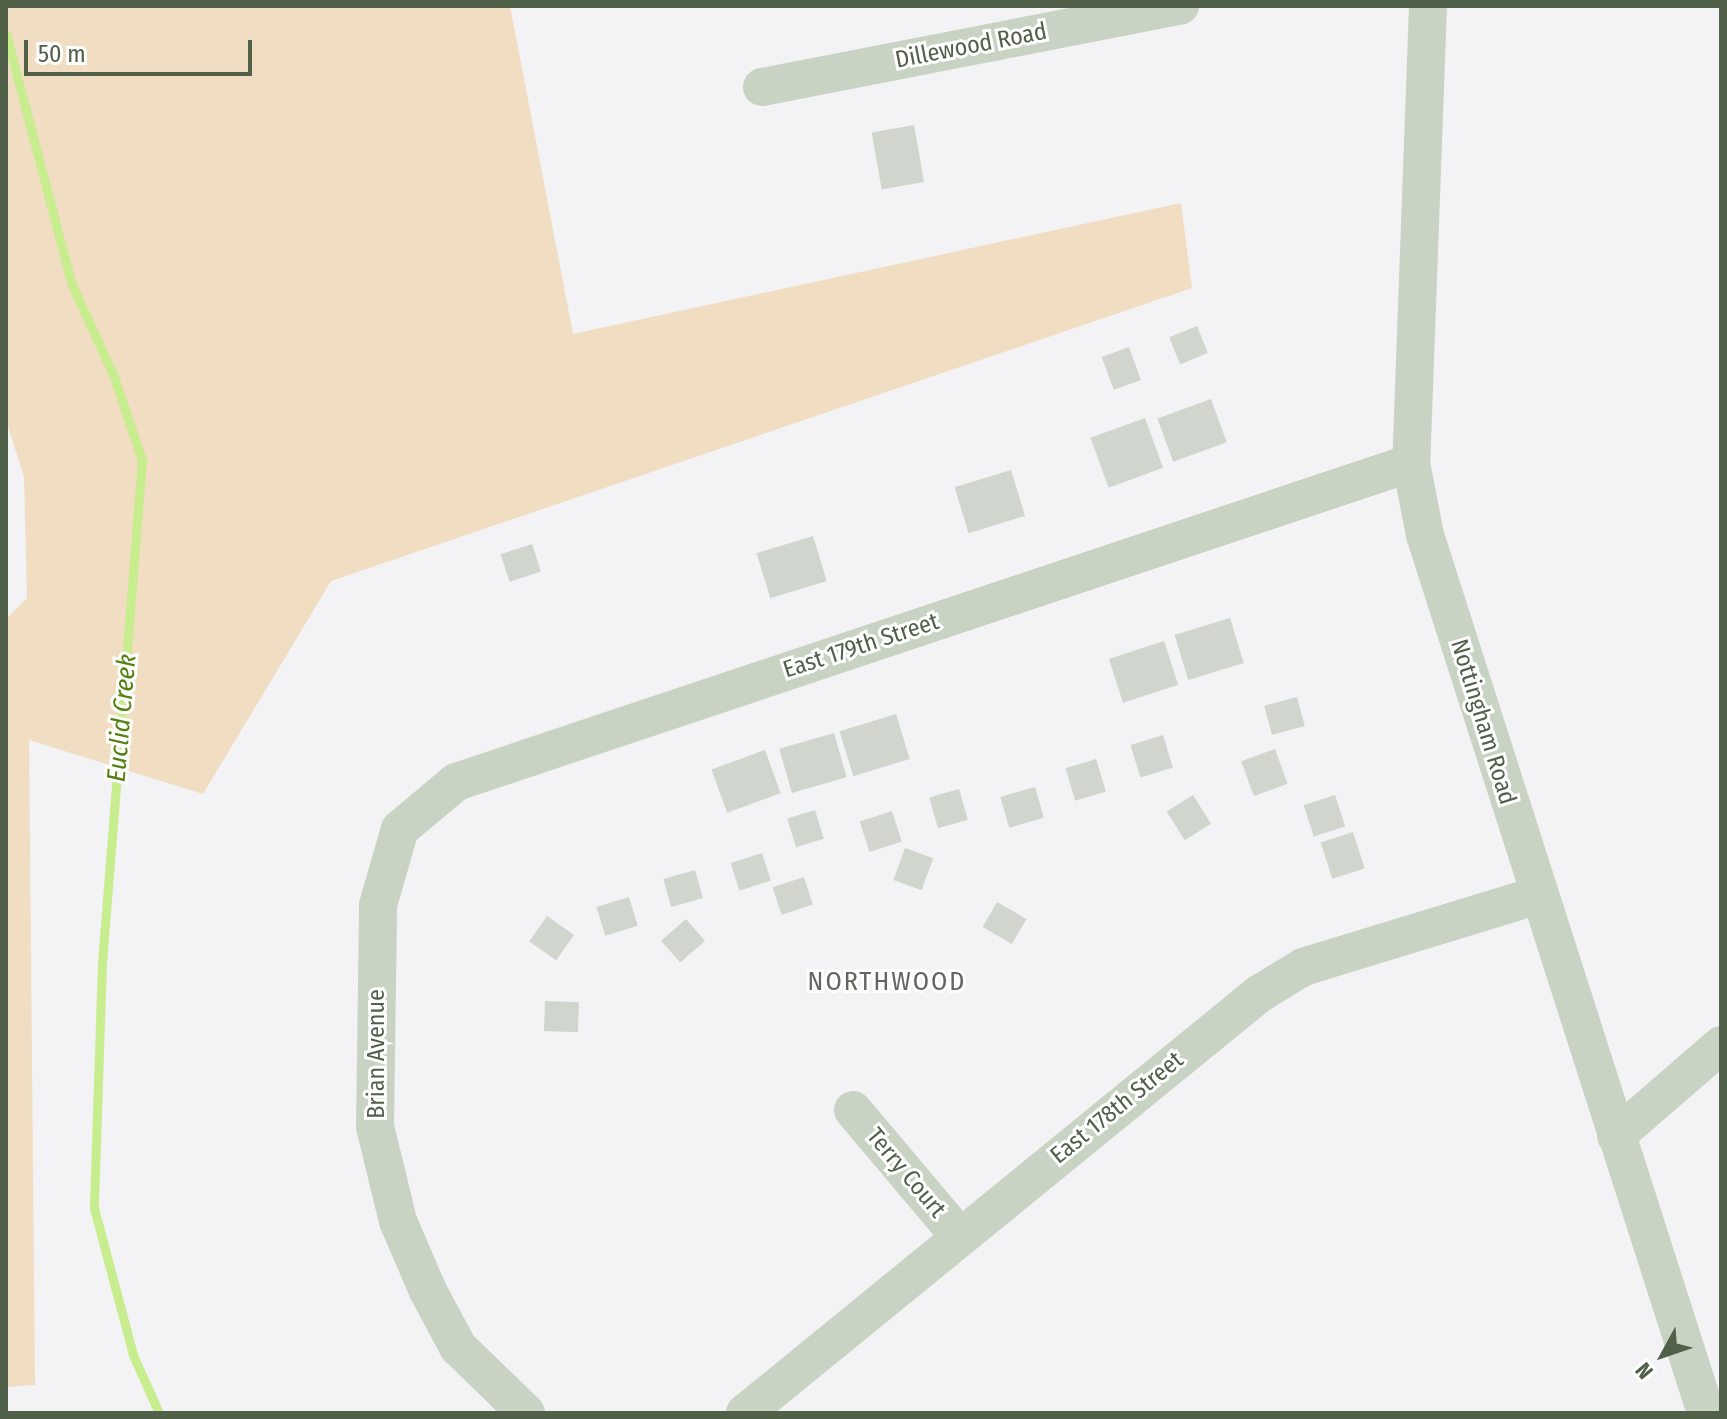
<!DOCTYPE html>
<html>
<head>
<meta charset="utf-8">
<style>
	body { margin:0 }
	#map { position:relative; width:1727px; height:1419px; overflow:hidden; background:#f3f2f4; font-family:"Fira Sans Condensed",sans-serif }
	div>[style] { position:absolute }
	.green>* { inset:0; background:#f0ddc2 }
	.stream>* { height:9px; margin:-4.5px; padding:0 4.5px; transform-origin:4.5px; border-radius:4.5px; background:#c8ed8f }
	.building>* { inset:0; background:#d0d6ce; transform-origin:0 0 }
	.minor>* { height:38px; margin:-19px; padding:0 19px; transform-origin:19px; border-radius:19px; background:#c9d3c3 }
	span { translate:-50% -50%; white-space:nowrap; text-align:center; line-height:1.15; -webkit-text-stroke:6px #fff; paint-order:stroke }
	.street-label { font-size:24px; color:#516049 }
	.water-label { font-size:26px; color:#52800e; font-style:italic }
	.neighbourhood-label { font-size:26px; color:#61675e; letter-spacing:2px }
	.frame { position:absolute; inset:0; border:8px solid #516049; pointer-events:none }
	.north { position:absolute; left:1623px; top:1315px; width:80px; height:80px; -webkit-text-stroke:6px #fff; paint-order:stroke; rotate:230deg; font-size:22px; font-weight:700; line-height:32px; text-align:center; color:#516049 }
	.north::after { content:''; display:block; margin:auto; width:28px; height:36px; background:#516049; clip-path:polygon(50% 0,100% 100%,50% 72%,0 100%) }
	.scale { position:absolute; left:24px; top:40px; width:228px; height:36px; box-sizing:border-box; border:4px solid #516049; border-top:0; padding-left:10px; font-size:24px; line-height:28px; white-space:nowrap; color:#516049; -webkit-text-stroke:6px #fff; paint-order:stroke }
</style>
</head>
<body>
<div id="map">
	<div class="green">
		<i style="clip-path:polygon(6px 6px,510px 6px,573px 334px,1181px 203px,1192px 288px,331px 581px,203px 794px,29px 740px,35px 1385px,6px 1387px,6px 619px,27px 598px,24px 477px,6px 420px)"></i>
	</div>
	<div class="stream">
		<i style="left:6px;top:34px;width:260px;rotate:75.3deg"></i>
		<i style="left:72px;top:285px;width:98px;rotate:65.3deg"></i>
		<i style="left:113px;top:374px;width:91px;rotate:71.4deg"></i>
		<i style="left:142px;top:460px;width:505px;rotate:94.55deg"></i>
		<i style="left:102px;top:963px;width:245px;rotate:91.9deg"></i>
		<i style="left:94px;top:1208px;width:152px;rotate:75.1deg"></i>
		<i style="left:133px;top:1355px;width:64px;rotate:65.9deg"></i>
	</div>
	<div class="building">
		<i style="left:914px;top:125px;width:58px;height:43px;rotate:80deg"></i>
		<i style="left:1197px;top:326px;width:29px;height:30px;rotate:68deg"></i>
		<i style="left:1129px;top:347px;width:35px;height:29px;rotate:70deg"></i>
		<i style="left:1211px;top:399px;width:46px;height:57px;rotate:70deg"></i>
		<i style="left:1145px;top:418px;width:53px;height:58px;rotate:70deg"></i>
		<i style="left:1011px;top:470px;width:48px;height:59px;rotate:73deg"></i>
		<i style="left:813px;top:536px;width:47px;height:59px;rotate:73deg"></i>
		<i style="left:532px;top:544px;width:29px;height:33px;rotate:72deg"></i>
		<i style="left:1230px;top:618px;width:47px;height:58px;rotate:73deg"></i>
		<i style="left:1164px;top:641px;width:46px;height:58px;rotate:72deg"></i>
		<i style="left:1297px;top:697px;width:30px;height:34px;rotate:75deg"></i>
		<i style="left:896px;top:714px;width:47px;height:59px;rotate:73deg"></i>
		<i style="left:834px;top:733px;width:46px;height:57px;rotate:74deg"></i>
		<i style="left:1163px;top:735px;width:34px;height:34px;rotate:73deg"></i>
		<i style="left:1275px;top:749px;width:37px;height:36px;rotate:70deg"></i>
		<i style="left:765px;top:750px;width:46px;height:57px;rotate:70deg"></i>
		<i style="left:1096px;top:759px;width:34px;height:32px;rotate:73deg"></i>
		<i style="left:1035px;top:787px;width:32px;height:36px;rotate:74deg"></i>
		<i style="left:959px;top:789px;width:32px;height:31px;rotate:74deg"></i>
		<i style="left:1193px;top:795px;width:34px;height:31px;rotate:58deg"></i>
		<i style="left:1335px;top:795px;width:33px;height:33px;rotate:72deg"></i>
		<i style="left:815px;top:810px;width:30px;height:29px;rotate:73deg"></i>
		<i style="left:892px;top:811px;width:32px;height:34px;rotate:72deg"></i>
		<i style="left:1353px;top:832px;width:38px;height:34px;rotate:72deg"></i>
		<i style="left:905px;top:848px;width:30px;height:34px;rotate:20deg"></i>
		<i style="left:762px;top:853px;width:29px;height:33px;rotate:72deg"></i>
		<i style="left:695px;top:870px;width:29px;height:33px;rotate:74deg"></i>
		<i style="left:804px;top:877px;width:29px;height:33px;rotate:72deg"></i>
		<i style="left:629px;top:897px;width:30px;height:34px;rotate:73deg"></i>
		<i style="left:997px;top:902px;width:34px;height:29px;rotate:30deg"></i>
		<i style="left:547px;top:916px;width:33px;height:31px;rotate:35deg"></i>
		<i style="left:686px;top:919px;width:29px;height:33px;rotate:49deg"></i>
		<i style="left:545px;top:1001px;width:34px;height:30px;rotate:2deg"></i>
	</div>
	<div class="minor">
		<i style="left:1428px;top:6px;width:457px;rotate:92.1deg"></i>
		<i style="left:1411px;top:463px;width:73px;rotate:79deg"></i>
		<i style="left:1425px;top:535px;width:922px;rotate:72.25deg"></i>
		<i style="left:762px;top:87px;width:426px;rotate:-11deg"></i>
		<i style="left:853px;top:1110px;width:165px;rotate:49.9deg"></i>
		<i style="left:1616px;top:1136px;width:139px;rotate:-40.9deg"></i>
		<i style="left:526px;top:1413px;width:95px;rotate:-135.9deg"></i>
		<i style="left:458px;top:1347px;width:64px;rotate:-118.2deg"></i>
		<i style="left:428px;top:1291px;width:76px;rotate:-113.2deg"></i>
		<i style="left:398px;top:1221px;width:97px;rotate:-103.7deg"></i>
		<i style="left:375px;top:1127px;width:222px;rotate:-89.2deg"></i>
		<i style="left:378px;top:905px;width:79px;rotate:-73.9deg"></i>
		<i style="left:400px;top:829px;width:73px;rotate:-40deg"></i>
		<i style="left:456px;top:782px;width:1007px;rotate:-18.47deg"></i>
		<i style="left:745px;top:1413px;width:663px;rotate:-39.19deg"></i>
		<i style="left:1259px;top:994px;width:52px;rotate:-31.5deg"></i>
		<i style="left:1303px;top:967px;width:246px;rotate:-17deg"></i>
	</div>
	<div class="street-label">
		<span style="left:971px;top:46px;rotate:-11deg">Dillewood Road</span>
		<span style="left:861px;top:646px;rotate:-18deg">East 179th Street</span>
		<span style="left:1483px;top:722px;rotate:73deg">Nottingham Road</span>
		<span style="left:377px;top:1054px;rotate:-90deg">Brian Avenue</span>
		<span style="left:1117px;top:1108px;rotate:-39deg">East 178th Street</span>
		<span style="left:906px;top:1173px;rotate:50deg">Terry Court</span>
	</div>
	<div class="water-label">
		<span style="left:122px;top:718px;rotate:-85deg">Euclid Creek</span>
	</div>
	<div class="neighbourhood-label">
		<span style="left:887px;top:982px">NORTHWOOD</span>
	</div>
	<div class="frame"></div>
	<div class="north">N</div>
	<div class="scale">50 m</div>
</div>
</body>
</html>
